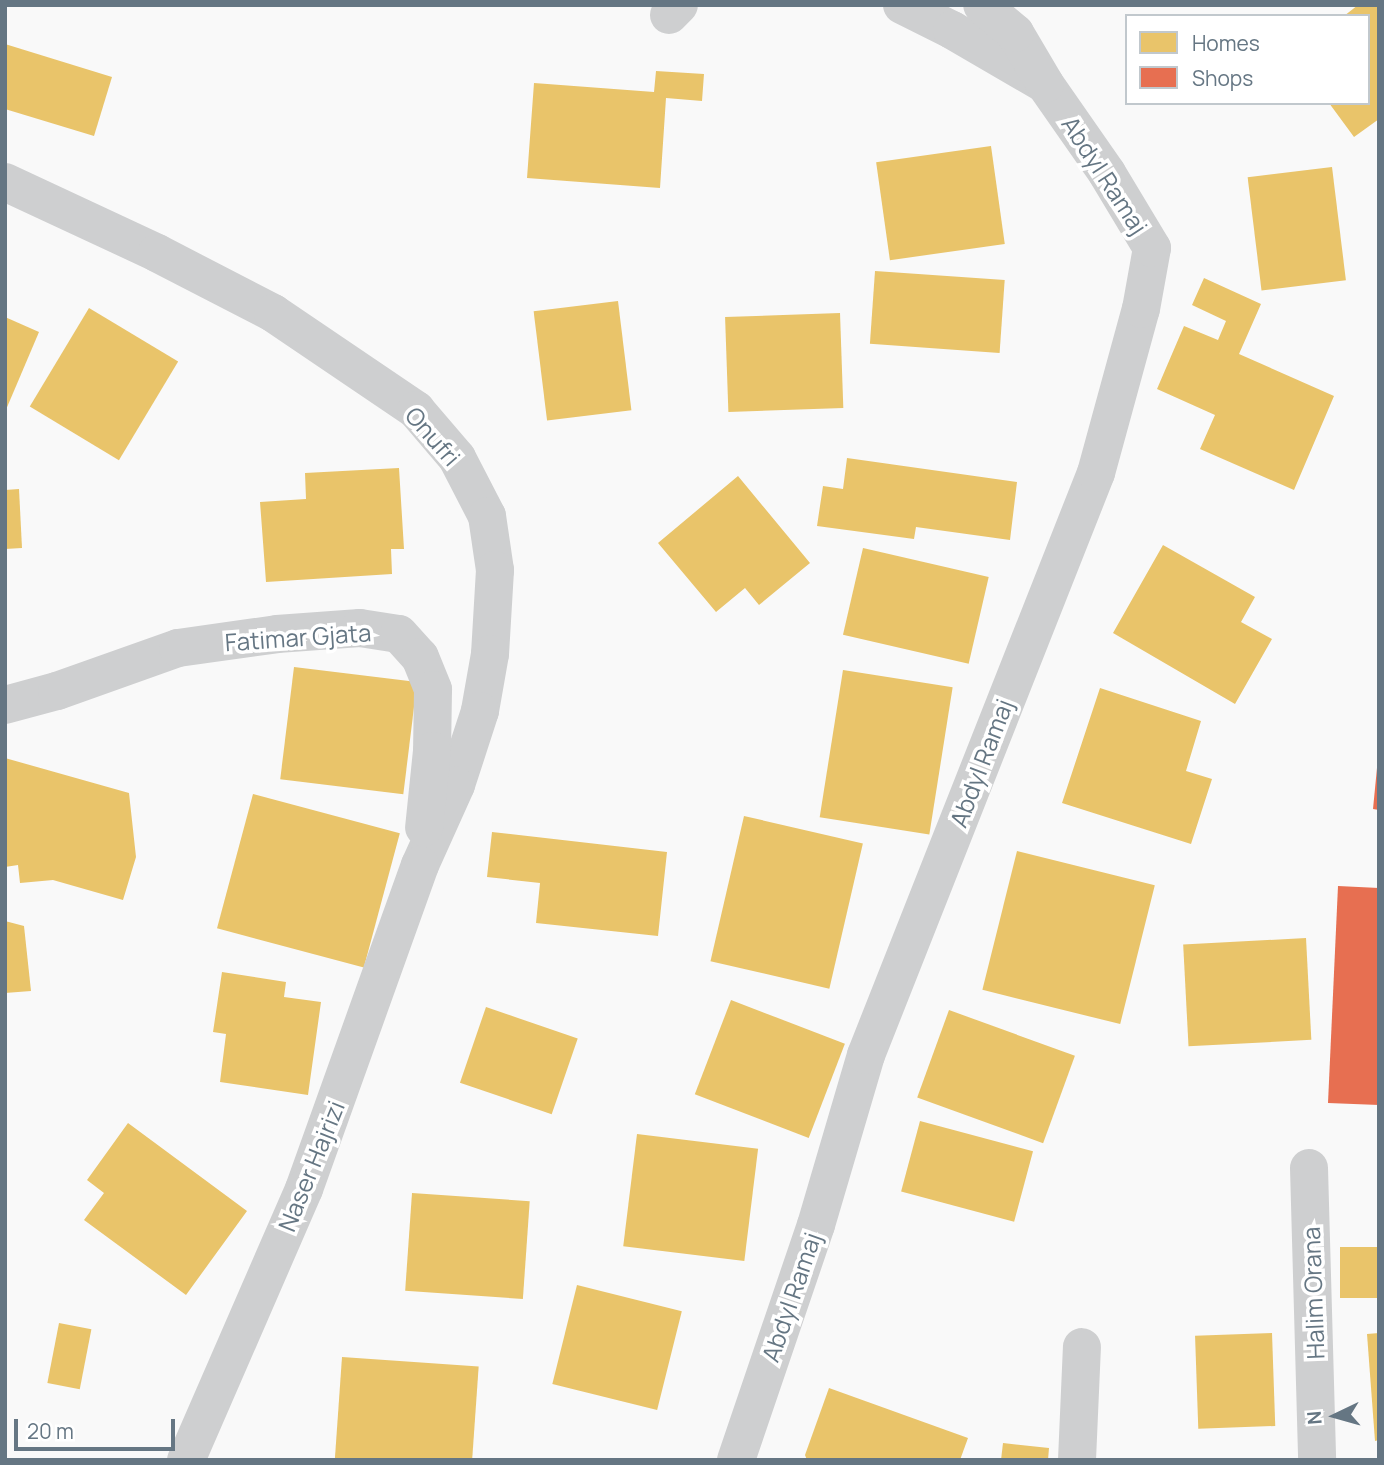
<!DOCTYPE html>
<html>
<head>
<meta charset="utf-8">
<style>
	body { margin:0 }
	#map { position:relative; width:1384px; height:1465px; overflow:hidden; background:#f9f9f9; font-family:Manrope,sans-serif }
	div>[style] { position:absolute }
	.homes>* { inset:0; background:#e9c46a; transform-origin:0 0 }
	.shops>* { inset:0; background:#e76f51 }
	.minor>* { height:38px; margin:-19px; padding:0 19px; transform-origin:19px; border-radius:19px; background:#cecfd0 }
	span { translate:-50% -50%; white-space:nowrap; text-align:center; line-height:1.15; -webkit-text-stroke:7px #fff; paint-order:stroke }
	.street-label { font-size:24px; color:#657683 }
	.frame { position:absolute; inset:0; border:7px solid #657683; pointer-events:none }
	.legend { position:absolute; left:1125px; top:14px; width:245px; height:91px; box-sizing:border-box; background:#fff; border:2px solid #c1c8cd; margin:0; padding:9px 12px; list-style:none; font-size:21px; color:#657683 }
	.legend li { display:flex; align-items:center; gap:14px; height:35px }
	.legend b { width:35px; border:2px solid #c1c8cd }
	.north { position:absolute; left:1300px; top:1381px; width:70px; height:70px; -webkit-text-stroke:5px #fff; paint-order:stroke; rotate:265deg; font-size:19px; font-weight:700; line-height:28px; text-align:center; color:#657683 }
	.north::after { content:''; display:block; margin:auto; width:24px; height:32px; background:#657683; clip-path:polygon(50% 0,100% 100%,50% 72%,0 100%) }
	.scale { position:absolute; left:14px; top:1419px; width:161px; height:32px; box-sizing:border-box; border:4px solid #657683; border-top:0; padding-left:9px; font-size:21px; line-height:24px; white-space:nowrap; color:#657683; -webkit-text-stroke:5px #fff; paint-order:stroke }
</style>
</head>
<body>
<div id="map">
	<div class="homes">
		<i style="clip-path:polygon(1358px 5px,1379px 5px,1379px 119px,1354px 137px,1329px 103px,1368px 103px,1368px 16px,1344px 16px)"></i>
		<i style="clip-path:polygon(5px 44px,112px 77px,94px 136px,5px 109px)"></i>
		<i style="clip-path:polygon(656px 71px,704px 74px,702px 101px,666px 98px,660px 188px,527px 178px,534px 83px,654px 92px)"></i>
		<i style="left:991px;top:146px;width:99px;height:116px;rotate:82deg"></i>
		<i style="left:1332px;top:167px;width:114px;height:85px;rotate:83deg"></i>
		<i style="left:875px;top:271px;width:130px;height:73px;rotate:4deg"></i>
		<i style="clip-path:polygon(1204px 278px,1261px 304px,1239px 354px,1334px 396px,1294px 490px,1200px 449px,1215px 415px,1157px 389px,1184px 326px,1218px 340px,1226px 321px,1192px 305px)"></i>
		<i style="left:618px;top:301px;width:110px;height:85px;rotate:83deg"></i>
		<i style="left:89px;top:308px;width:104px;height:115px;rotate:31deg"></i>
		<i style="left:840px;top:313px;width:95px;height:115px;rotate:88deg"></i>
		<i style="clip-path:polygon(5px 317px,39px 332px,5px 412px)"></i>
		<i style="clip-path:polygon(847px 458px,1017px 482px,1010px 540px,916px 527px,914px 539px,817px 526px,823px 486px,843px 489px)"></i>
		<i style="clip-path:polygon(399px 468px,404px 549px,391px 549px,392px 574px,266px 582px,260px 502px,306px 499px,305px 473px)"></i>
		<i style="clip-path:polygon(738px 476px,810px 563px,759px 605px,745px 588px,716px 612px,658px 543px)"></i>
		<i style="clip-path:polygon(19px 489px,22px 548px,5px 549px,5px 490px)"></i>
		<i style="clip-path:polygon(1163px 545px,1255px 597px,1241px 622px,1272px 639px,1235px 704px,1113px 633px)"></i>
		<i style="left:863px;top:548px;width:129px;height:89px;rotate:13deg"></i>
		<i style="left:294px;top:667px;width:124px;height:113px;rotate:7deg"></i>
		<i style="left:843px;top:670px;width:111px;height:149px;rotate:9deg"></i>
		<i style="clip-path:polygon(1100px 688px,1201px 721px,1186px 771px,1212px 779px,1191px 844px,1062px 803px)"></i>
		<i style="clip-path:polygon(5px 758px,129px 793px,136px 857px,123px 900px,53px 880px,20px 883px,18px 865px,5px 867px)"></i>
		<i style="left:253px;top:794px;width:152px;height:139px;rotate:15deg"></i>
		<i style="left:744px;top:816px;width:122px;height:149px;rotate:13deg"></i>
		<i style="clip-path:polygon(492px 832px,667px 852px,658px 936px,536px 923px,540px 883px,487px 877px)"></i>
		<i style="left:1017px;top:851px;width:142px;height:143px;rotate:14deg"></i>
		<i style="clip-path:polygon(5px 921px,24px 926px,31px 991px,5px 993px)"></i>
		<i style="left:1306px;top:938px;width:102px;height:123px;rotate:87deg"></i>
		<i style="clip-path:polygon(222px 972px,286px 982px,284px 997px,321px 1002px,308px 1095px,220px 1082px,226px 1034px,213px 1032px)"></i>
		<i style="left:731px;top:1000px;width:122px;height:101px;rotate:21deg"></i>
		<i style="left:486px;top:1007px;width:97px;height:80px;rotate:19deg"></i>
		<i style="left:949px;top:1010px;width:134px;height:93px;rotate:20deg"></i>
		<i style="left:920px;top:1121px;width:117px;height:73px;rotate:15deg"></i>
		<i style="clip-path:polygon(128px 1123px,247px 1211px,186px 1295px,84px 1220px,104px 1193px,87px 1180px)"></i>
		<i style="left:637px;top:1134px;width:122px;height:113px;rotate:7deg"></i>
		<i style="left:412px;top:1193px;width:118px;height:98px;rotate:4deg"></i>
		<i style="left:1379px;top:1247px;width:51px;height:39px;rotate:90deg"></i>
		<i style="left:577px;top:1285px;width:108px;height:102px;rotate:14deg"></i>
		<i style="left:59px;top:1323px;width:33px;height:61px;rotate:11deg"></i>
		<i style="left:1272px;top:1333px;width:93px;height:77px;rotate:88deg"></i>
		<i style="clip-path:polygon(1379px 1333px,1379px 1440px,1375px 1441px,1367px 1334px)"></i>
		<i style="left:342px;top:1357px;width:137px;height:102px;rotate:4deg"></i>
		<i style="clip-path:polygon(829px 1388px,968px 1438px,960px 1460px,807px 1460px,805px 1455px)"></i>
		<i style="clip-path:polygon(1003px 1443px,1049px 1448px,1048px 1460px,1001px 1460px)"></i>
	</div>
	<div class="shops">
		<i style="clip-path:polygon(1377px 768px,1379px 768px,1379px 810px,1373px 809px)"></i>
		<i style="clip-path:polygon(1338px 886px,1379px 888px,1379px 1105px,1328px 1103px)"></i>
	</div>
	<div class="minor">
		<i style="left:902px;top:5px;width:56px;rotate:26.6deg"></i>
		<i style="left:952px;top:30px;width:105px;rotate:30.2deg"></i>
		<i style="left:669px;top:15px;width:14px;rotate:-45deg"></i>
		<i style="left:5px;top:182px;width:168px;rotate:25deg"></i>
		<i style="left:157px;top:253px;width:131px;rotate:27.3deg"></i>
		<i style="left:273px;top:313px;width:173px;rotate:34.1deg"></i>
		<i style="left:416px;top:410px;width:63px;rotate:49.5deg"></i>
		<i style="left:457px;top:458px;width:65px;rotate:62.7deg"></i>
		<i style="left:487px;top:516px;width:55px;rotate:81.6deg"></i>
		<i style="left:495px;top:570px;width:84px;rotate:93.4deg"></i>
		<i style="left:490px;top:654px;width:58px;rotate:100deg"></i>
		<i style="left:480px;top:711px;width:78px;rotate:108deg"></i>
		<i style="left:456px;top:785px;width:88px;rotate:114.2deg"></i>
		<i style="left:420px;top:865px;width:344px;rotate:109.7deg"></i>
		<i style="left:304px;top:1189px;width:296px;rotate:113.5deg"></i>
		<i style="left:5px;top:705px;width:54px;rotate:-15.1deg"></i>
		<i style="left:57px;top:691px;width:128px;rotate:-19.6deg"></i>
		<i style="left:178px;top:648px;width:100px;rotate:-8deg"></i>
		<i style="left:277px;top:634px;width:83px;rotate:-4.1deg"></i>
		<i style="left:360px;top:628px;width:39px;rotate:9deg"></i>
		<i style="left:399px;top:634px;width:31px;rotate:48deg"></i>
		<i style="left:420px;top:657px;width:35px;rotate:68deg"></i>
		<i style="left:433px;top:690px;width:61px;rotate:90.9deg"></i>
		<i style="left:432px;top:751px;width:77px;rotate:95.9deg"></i>
		<i style="left:1309px;top:1168px;width:292px;rotate:88.4deg"></i>
		<i style="left:736px;top:1460px;width:248px;rotate:-71.2deg"></i>
		<i style="left:816px;top:1225px;width:177px;rotate:-73.6deg"></i>
		<i style="left:866px;top:1055px;width:626px;rotate:-68.44deg"></i>
		<i style="left:1096px;top:473px;width:170px;rotate:-74.7deg"></i>
		<i style="left:1141px;top:309px;width:62px;rotate:-79.8deg"></i>
		<i style="left:1152px;top:248px;width:87px;rotate:-121deg"></i>
		<i style="left:1107px;top:173px;width:108px;rotate:-124.9deg"></i>
		<i style="left:1045px;top:84px;width:59px;rotate:-120.5deg"></i>
		<i style="left:1015px;top:33px;width:43px;rotate:-139.7deg"></i>
		<i style="left:1077px;top:1460px;width:113px;rotate:-87.5deg"></i>
	</div>
	<div class="street-label">
		<span style="left:1105px;top:175px;rotate:57deg">Abdyl Ramaj</span>
		<span style="left:433px;top:436px;rotate:49deg">Onufri</span>
		<span style="left:298px;top:637px;rotate:-4deg">Fatimar Gjata</span>
		<span style="left:981px;top:763px;rotate:-69deg">Abdyl Ramaj</span>
		<span style="left:311px;top:1166px;rotate:-68deg">Naser Hajrizi</span>
		<span style="left:1313px;top:1293px;rotate:-92deg">Halim Orana</span>
		<span style="left:791px;top:1297px;rotate:-71deg">Abdyl Ramaj</span>
	</div>
	<div class="frame"></div>
	<ul class="legend">
	<li><b style="height:19px;background:#e9c46a"></b>Homes</li>
	<li><b style="height:19px;background:#e76f51"></b>Shops</li>
	</ul>
	<div class="north">N</div>
	<div class="scale">20 m</div>
</div>
</body>
</html>
